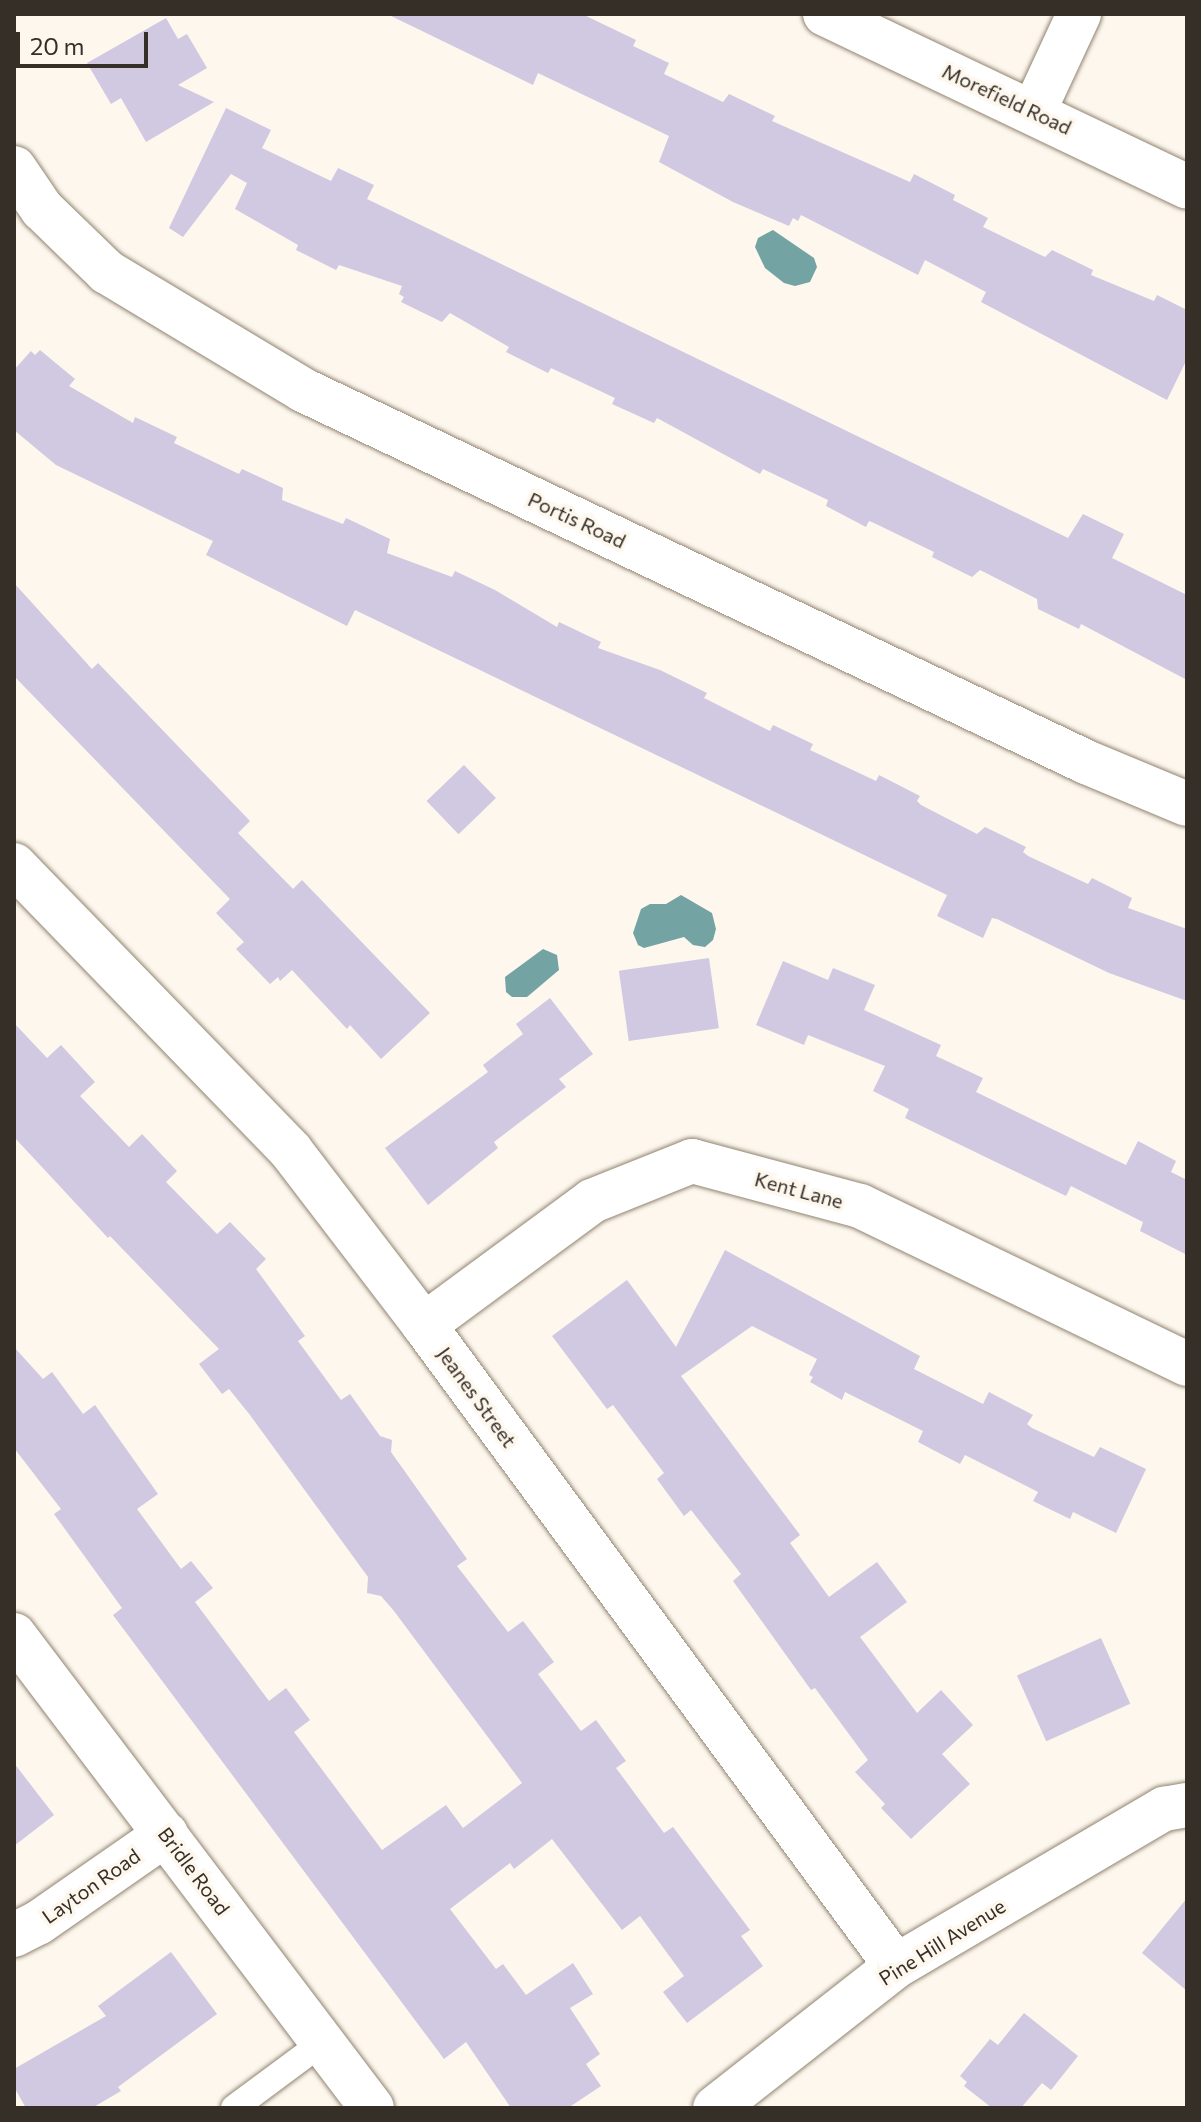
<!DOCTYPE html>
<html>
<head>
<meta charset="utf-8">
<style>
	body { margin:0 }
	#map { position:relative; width:1201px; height:2122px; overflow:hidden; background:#fdf7ee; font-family:Commissioner,sans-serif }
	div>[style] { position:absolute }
	.water>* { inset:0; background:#74a3a4 }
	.building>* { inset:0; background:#d0c9e1; transform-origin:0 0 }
	.roads { filter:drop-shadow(0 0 2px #918470) drop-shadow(0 0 2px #918470) }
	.lane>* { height:26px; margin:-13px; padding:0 13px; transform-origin:13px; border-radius:13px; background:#fff }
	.street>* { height:44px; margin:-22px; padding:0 22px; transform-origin:22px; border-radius:22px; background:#fff }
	span { translate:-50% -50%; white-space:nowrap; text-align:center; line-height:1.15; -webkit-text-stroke:7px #fdf7ee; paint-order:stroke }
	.street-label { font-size:20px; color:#352f27 }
	.frame { position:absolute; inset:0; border:16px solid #352f27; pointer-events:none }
	.scale { position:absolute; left:16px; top:32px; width:132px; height:36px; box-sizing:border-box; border:4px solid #352f27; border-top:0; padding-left:10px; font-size:24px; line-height:28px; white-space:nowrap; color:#352f27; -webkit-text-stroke:6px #fdf7ee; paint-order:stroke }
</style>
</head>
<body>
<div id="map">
	<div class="water">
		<i style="clip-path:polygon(773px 230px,814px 258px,817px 267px,810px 282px,795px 286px,784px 283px,765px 268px,755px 247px,758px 238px)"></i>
		<i style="clip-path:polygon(681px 895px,712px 913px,716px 929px,713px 940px,705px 947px,693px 945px,684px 937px,644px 948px,638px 945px,633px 933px,641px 909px,650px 904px,666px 904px)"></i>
		<i style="clip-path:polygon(543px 949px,557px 955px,559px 970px,527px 997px,512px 997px,506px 992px,505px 977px)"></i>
	</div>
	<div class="building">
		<i style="clip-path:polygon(387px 14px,582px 14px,636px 40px,633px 46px,669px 63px,664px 74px,723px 102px,729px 94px,775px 116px,772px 121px,910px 182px,914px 174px,955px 195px,953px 200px,988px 218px,983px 227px,1045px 257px,1052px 250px,1093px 270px,1091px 275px,1154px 301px,1157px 295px,1187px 310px,1187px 359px,1167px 400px,981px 302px,986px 292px,925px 260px,918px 275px,801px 215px,798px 221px,793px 218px,789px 226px,733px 202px,659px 162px,669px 136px,538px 73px,533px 85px)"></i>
		<i style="clip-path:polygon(166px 18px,178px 39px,187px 34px,207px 68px,178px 85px,214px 102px,146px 142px,121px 98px,111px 104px,87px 63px)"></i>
		<i style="clip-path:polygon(226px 108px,271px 130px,262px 148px,331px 181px,338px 168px,374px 185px,367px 199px,1068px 538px,1083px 514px,1124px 534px,1112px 558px,1187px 595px,1187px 680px,1081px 624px,1079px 629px,1038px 609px,1037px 599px,980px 570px,972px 577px,932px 557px,934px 552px,874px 523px,869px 521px,866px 527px,826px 506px,828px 500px,763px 469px,760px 474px,657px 418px,654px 423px,612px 404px,615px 398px,551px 368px,548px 373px,506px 352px,509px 347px,450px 313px,442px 322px,401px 302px,404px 297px,399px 294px,402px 286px,339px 265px,336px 270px,296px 250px,298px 245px,235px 209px,247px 183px,231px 174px,183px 237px,169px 228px)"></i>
		<i style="clip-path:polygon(40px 350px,75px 379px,69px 386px,133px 423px,135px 417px,177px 437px,174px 443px,239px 474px,242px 469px,283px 488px,282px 500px,343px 524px,346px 518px,390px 539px,387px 553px,452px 577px,455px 571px,495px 590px,557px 627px,559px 622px,601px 642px,598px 648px,660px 670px,707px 693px,704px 698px,770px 731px,773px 725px,813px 744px,810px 750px,876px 781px,879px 775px,920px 796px,917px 801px,921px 805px,977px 834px,985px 827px,1026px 847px,1023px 852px,1028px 856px,1088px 884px,1092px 878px,1132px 898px,1128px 908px,1187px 929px,1187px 1001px,1109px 973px,997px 919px,992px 918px,983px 938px,937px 916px,947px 895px,914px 879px,355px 610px,347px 626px,206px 555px,213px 541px,56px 465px,14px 430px,14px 370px,31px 351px,35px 355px)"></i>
		<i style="clip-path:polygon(14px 583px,92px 669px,98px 663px,250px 821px,238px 833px,293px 889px,302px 880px,430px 1013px,381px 1059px,350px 1025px,347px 1029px,292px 970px,280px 981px,278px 977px,270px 984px,236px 949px,244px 942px,216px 913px,230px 899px,14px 676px)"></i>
		<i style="left:464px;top:765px;width:46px;height:52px;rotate:46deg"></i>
		<i style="left:709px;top:958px;width:71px;height:91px;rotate:82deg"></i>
		<i style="clip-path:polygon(783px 961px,828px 980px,833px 968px,875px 985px,864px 1010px,941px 1045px,936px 1056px,983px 1078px,976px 1092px,1126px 1165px,1138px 1141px,1176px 1161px,1171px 1172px,1187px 1180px,1187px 1255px,1140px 1231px,1143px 1222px,1071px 1186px,1066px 1196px,905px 1118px,909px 1109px,873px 1091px,885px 1066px,808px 1035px,804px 1045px,756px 1025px)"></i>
		<i style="clip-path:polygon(550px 998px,593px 1054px,559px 1079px,566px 1087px,494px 1142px,498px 1148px,428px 1205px,385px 1148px,488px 1072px,483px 1065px,523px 1034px,516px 1024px)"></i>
		<i style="clip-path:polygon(14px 1023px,47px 1058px,61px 1045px,95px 1082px,80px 1096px,129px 1147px,142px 1134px,177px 1171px,166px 1182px,217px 1234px,230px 1222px,266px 1259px,256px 1269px,305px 1336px,298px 1341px,341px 1400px,350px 1394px,380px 1436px,392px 1440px,391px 1452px,467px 1559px,457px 1566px,508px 1632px,523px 1621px,554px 1662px,538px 1674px,581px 1731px,596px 1720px,626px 1761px,616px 1768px,664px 1833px,673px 1827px,750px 1930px,741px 1936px,763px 1966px,687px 2023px,663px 1992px,684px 1976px,640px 1916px,622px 1930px,552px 1839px,514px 1869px,510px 1863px,450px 1909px,496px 1969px,503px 1964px,526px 1995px,573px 1963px,593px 1994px,570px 2008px,600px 2054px,586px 2064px,601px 2086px,568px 2108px,511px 2108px,466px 2042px,444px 2059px,113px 1615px,122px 1608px,54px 1514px,61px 1509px,14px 1448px,14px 1347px,43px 1379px,52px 1372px,83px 1414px,95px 1405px,158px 1494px,137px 1509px,181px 1569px,191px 1561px,213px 1588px,195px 1602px,269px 1701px,286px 1688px,310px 1720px,294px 1732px,382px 1850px,446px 1805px,463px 1828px,522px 1783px,394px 1611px,381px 1596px,367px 1593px,368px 1577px,250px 1415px,229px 1389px,222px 1394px,199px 1364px,219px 1349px,110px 1236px,108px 1238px,14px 1137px)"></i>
		<i style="clip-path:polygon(725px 1250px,920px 1356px,914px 1369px,983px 1404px,989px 1392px,1033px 1415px,1027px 1424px,1032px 1428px,1094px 1457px,1100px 1447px,1146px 1469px,1116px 1533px,1073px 1512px,1070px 1519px,1033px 1501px,1038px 1492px,965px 1455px,960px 1464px,918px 1442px,923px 1431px,845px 1392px,842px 1400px,810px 1382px,813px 1377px,809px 1375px,817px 1359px,752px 1326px,681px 1376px,800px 1535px,790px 1543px,829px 1597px,877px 1562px,907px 1602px,860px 1637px,917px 1713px,941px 1690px,973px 1725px,942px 1754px,970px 1784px,911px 1839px,881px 1808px,885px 1804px,855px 1772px,868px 1760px,815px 1688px,811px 1690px,733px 1581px,741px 1574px,691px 1510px,684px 1516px,657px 1479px,664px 1473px,613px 1405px,607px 1409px,552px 1336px,627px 1280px,676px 1347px)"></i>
		<i style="left:1101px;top:1638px;width:72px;height:92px;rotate:66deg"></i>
		<i style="clip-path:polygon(14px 1763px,54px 1815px,14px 1846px)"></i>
		<i style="clip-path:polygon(1187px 1898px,1187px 1991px,1142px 1953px)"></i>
		<i style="clip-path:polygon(171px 1952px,217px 2014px,118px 2087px,121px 2091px,92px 2108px,26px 2108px,14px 2087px,14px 2069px,106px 2016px,98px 2006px)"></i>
		<i style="clip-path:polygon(1024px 2013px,1078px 2056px,1051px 2090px,1042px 2083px,1021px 2108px,992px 2108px,964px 2086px,967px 2082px,960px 2076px,990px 2039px,998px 2045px)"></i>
	</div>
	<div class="roads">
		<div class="lane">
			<i style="left:234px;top:2108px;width:111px;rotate:-36.6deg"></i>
		</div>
		<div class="street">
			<i style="left:825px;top:14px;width:401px;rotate:25.5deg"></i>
			<i style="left:1034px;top:111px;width:107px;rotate:-65.1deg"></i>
			<i style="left:14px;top:168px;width:50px;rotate:55.7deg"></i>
			<i style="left:42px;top:209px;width:91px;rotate:44.1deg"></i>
			<i style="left:107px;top:272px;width:229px;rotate:31deg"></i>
			<i style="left:303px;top:390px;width:867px;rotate:25.41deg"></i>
			<i style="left:1086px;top:762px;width:109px;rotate:22.6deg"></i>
			<i style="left:14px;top:865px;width:398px;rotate:45.9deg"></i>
			<i style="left:291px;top:1151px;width:219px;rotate:52.6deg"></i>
			<i style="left:424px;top:1325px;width:796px;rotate:53.63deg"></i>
			<i style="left:424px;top:1325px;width:209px;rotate:-36.4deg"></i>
			<i style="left:592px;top:1201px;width:108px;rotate:-21.8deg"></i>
			<i style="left:692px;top:1161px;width:174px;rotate:15deg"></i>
			<i style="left:860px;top:1206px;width:363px;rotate:25.8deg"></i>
			<i style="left:14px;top:1635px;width:593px;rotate:52.88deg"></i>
			<i style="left:14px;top:1935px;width:27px;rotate:-27deg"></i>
			<i style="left:38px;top:1923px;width:156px;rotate:-34.8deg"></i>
			<i style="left:715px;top:2108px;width:230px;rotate:-38.1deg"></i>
			<i style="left:896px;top:1966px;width:311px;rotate:-30.4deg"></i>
			<i style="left:1164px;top:1809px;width:23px;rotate:-10deg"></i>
		</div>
	</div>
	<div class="street-label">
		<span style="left:1007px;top:99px;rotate:25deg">Morefield Road</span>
		<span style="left:577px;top:520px;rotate:25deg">Portis Road</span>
		<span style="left:799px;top:1190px;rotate:15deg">Kent Lane</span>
		<span style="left:477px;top:1397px;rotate:54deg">Jeanes Street</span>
		<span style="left:194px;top:1871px;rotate:53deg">Bridle Road</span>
		<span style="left:91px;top:1886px;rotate:-35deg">Layton Road</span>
		<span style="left:942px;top:1942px;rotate:-32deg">Pine Hill Avenue</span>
	</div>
	<div class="frame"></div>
	<div class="scale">20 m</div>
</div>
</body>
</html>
